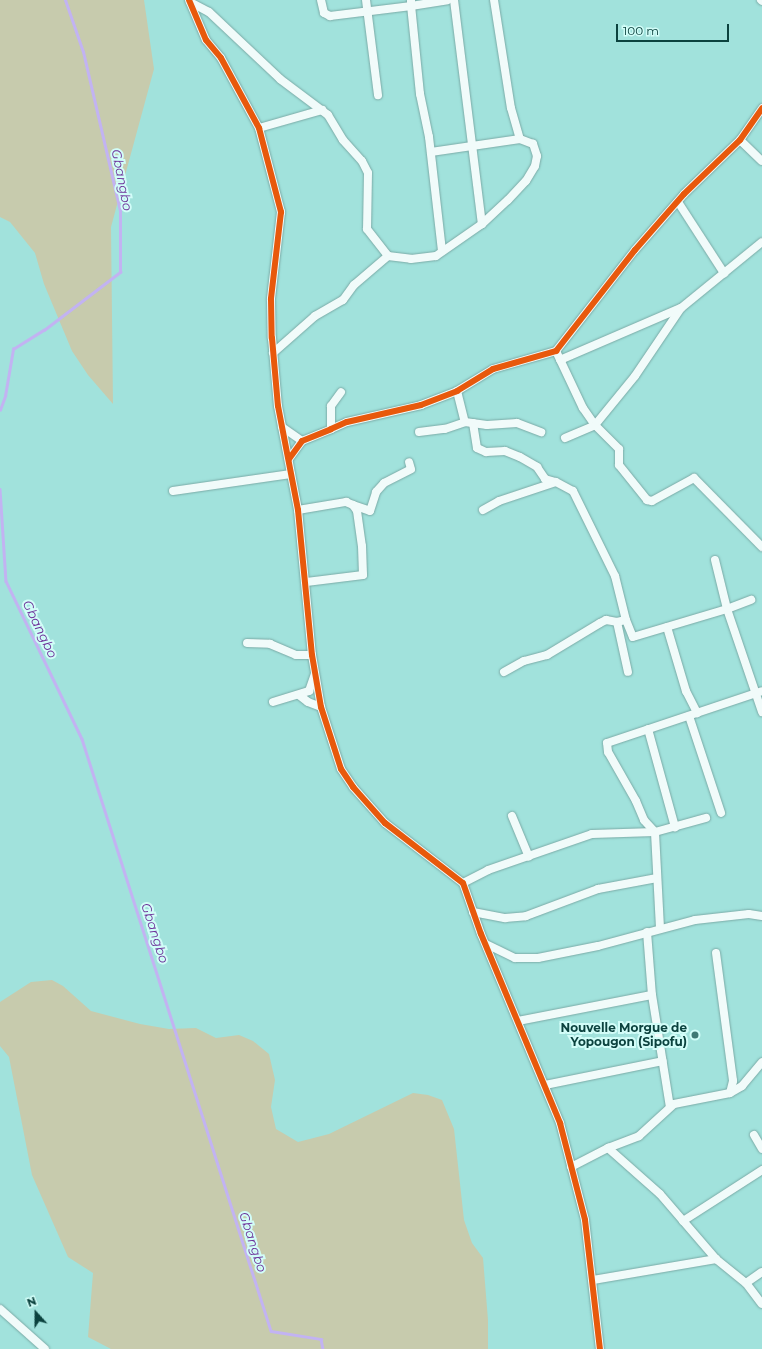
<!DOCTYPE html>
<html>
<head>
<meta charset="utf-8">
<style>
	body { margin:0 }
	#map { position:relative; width:762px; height:1349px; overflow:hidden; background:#a1e2dc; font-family:Montserrat,sans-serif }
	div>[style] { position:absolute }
	.green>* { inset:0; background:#c7cbad }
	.stream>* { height:2.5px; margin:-1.25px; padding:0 1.25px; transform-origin:1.25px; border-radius:1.25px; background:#c2b3f2 }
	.roads { filter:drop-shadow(0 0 1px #7aaaa6) drop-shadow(0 0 1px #7aaaa6) }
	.minor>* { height:8px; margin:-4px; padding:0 4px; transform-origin:4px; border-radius:4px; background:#f1fbfa }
	.cycleway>* { height:6px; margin:-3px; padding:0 3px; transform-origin:3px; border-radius:3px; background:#e8590c }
	.dots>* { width:11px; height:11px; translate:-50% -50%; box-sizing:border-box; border:2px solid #d2fdf8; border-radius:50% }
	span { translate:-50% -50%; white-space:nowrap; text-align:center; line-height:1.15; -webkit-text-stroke:4px #d2fdf8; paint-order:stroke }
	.poi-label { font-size:12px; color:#0b423e; font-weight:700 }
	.right { translate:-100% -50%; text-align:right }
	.water-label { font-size:13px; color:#6c2f98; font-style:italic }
	.north { position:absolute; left:16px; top:1293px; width:40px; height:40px; -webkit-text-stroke:3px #d2fdf8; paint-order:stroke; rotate:339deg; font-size:11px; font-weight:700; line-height:16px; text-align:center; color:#0b423e }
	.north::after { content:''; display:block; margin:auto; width:14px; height:18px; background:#0b423e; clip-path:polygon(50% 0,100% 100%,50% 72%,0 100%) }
	.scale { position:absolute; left:616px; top:24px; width:113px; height:18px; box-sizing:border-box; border:2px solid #0b423e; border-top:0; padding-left:5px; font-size:12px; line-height:14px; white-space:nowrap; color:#0b423e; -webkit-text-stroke:3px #d2fdf8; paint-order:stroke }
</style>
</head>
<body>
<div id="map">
	<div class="green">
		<i style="clip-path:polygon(0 0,144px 0,154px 69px,111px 227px,113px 404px,88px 375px,72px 351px,44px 284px,35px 253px,10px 222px,0 217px)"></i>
		<i style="clip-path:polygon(52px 980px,63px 986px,91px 1011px,140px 1024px,169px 1029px,196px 1028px,216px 1038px,239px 1035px,253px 1041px,269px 1054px,275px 1080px,271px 1107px,276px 1129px,298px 1142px,329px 1134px,413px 1093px,428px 1095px,442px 1100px,454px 1129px,464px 1220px,472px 1243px,483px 1258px,488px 1320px,488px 1349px,111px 1349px,88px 1337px,93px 1273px,68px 1257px,32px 1175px,9px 1057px,0 1046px,0 1002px,31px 982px)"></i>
	</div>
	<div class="stream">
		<i style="left:0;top:410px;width:15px;rotate:-70deg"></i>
		<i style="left:5px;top:396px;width:48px;rotate:-80.3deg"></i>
		<i style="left:13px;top:349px;width:36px;rotate:-32deg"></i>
		<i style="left:44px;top:330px;width:96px;rotate:-37.3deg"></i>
		<i style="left:120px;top:272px;width:61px;rotate:-90deg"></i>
		<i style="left:120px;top:211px;width:163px;rotate:-103.1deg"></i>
		<i style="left:83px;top:52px;width:55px;rotate:-109.1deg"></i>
		<i style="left:0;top:489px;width:92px;rotate:86.3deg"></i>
		<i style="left:6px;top:581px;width:175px;rotate:64.3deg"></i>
		<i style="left:82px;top:739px;width:621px;rotate:72.29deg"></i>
		<i style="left:271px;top:1331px;width:51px;rotate:9.1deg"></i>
		<i style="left:321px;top:1339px;width:10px;rotate:79deg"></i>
	</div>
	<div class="roads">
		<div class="minor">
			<i style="left:189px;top:0;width:43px;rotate:67deg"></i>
			<i style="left:206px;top:40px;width:23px;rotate:50deg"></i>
			<i style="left:221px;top:58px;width:80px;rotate:61.5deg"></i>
			<i style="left:259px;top:128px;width:87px;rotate:75.3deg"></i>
			<i style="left:281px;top:212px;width:88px;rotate:96.6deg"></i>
			<i style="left:271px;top:299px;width:39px;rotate:89deg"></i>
			<i style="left:272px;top:338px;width:68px;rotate:85deg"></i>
			<i style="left:278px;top:406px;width:106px;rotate:79.1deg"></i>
			<i style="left:298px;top:510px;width:146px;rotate:84.5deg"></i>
			<i style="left:312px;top:655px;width:53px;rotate:80.2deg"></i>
			<i style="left:321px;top:707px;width:65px;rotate:72.1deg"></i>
			<i style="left:341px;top:769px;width:22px;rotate:56deg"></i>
			<i style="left:353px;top:787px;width:48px;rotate:48.4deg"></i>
			<i style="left:385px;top:823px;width:98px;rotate:37.6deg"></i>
			<i style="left:463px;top:883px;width:54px;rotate:70.6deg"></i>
			<i style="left:481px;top:934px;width:205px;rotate:67.3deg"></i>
			<i style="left:560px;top:1123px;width:100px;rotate:75.5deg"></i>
			<i style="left:585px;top:1220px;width:130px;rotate:83.4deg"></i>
			<i style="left:321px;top:0;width:13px;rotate:77deg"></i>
			<i style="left:324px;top:13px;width:7px;rotate:27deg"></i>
			<i style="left:330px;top:16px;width:82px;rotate:-7deg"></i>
			<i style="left:411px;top:6px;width:6px;rotate:-90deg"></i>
			<i style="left:366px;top:0;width:96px;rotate:82.8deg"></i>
			<i style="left:454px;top:0;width:226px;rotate:82.9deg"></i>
			<i style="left:494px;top:0;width:109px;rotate:81.1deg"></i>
			<i style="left:511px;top:108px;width:32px;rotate:74deg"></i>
			<i style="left:761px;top:0;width:1px;rotate:45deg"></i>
			<i style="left:190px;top:2px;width:21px;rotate:28deg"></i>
			<i style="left:209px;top:12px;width:98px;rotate:43.3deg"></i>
			<i style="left:280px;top:79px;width:60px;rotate:36.9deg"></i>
			<i style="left:328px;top:115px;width:29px;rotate:59deg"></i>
			<i style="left:343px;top:140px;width:28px;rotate:48deg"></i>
			<i style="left:362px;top:161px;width:13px;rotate:63deg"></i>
			<i style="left:368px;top:173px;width:56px;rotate:91deg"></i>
			<i style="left:367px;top:229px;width:34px;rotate:52deg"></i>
			<i style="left:388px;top:256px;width:23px;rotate:7deg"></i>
			<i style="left:411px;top:259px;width:25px;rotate:-7deg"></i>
			<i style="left:436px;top:256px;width:56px;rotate:-34.8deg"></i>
			<i style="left:482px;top:224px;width:35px;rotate:-43deg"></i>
			<i style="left:508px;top:200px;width:26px;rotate:-47deg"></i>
			<i style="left:526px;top:181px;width:17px;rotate:-59deg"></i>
			<i style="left:535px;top:166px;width:10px;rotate:-79deg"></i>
			<i style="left:537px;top:156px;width:13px;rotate:-108deg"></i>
			<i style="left:533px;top:144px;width:14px;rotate:-159deg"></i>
			<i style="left:520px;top:139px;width:90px;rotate:171.7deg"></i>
			<i style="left:259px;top:128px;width:66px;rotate:-15.9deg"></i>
			<i style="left:740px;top:140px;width:30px;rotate:44deg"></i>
			<i style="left:678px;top:202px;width:85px;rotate:57.1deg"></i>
			<i style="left:442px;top:251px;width:115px;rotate:-96.5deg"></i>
			<i style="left:429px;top:137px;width:44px;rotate:-101.8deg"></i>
			<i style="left:420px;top:94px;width:88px;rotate:-95.8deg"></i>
			<i style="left:411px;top:6px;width:37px;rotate:-9deg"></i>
			<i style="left:556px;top:351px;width:63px;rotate:64.7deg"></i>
			<i style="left:583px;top:408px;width:21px;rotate:55deg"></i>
			<i style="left:595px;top:425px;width:34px;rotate:45deg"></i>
			<i style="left:619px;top:449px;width:16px;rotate:90deg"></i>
			<i style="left:619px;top:465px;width:45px;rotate:51.3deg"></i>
			<i style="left:647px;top:500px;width:5px;rotate:11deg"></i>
			<i style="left:652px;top:501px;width:48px;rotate:-28.7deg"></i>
			<i style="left:694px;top:478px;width:97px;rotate:45.4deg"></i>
			<i style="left:273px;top:353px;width:56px;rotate:-41.4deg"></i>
			<i style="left:315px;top:316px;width:32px;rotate:-30deg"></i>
			<i style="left:343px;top:300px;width:19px;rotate:-54deg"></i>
			<i style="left:354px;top:285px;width:45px;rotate:-40.5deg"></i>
			<i style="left:560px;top:360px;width:132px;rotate:-23.3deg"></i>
			<i style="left:681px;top:308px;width:104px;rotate:-39.2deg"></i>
			<i style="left:457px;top:391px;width:32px;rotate:76deg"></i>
			<i style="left:473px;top:423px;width:25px;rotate:81deg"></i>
			<i style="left:477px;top:448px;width:10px;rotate:24deg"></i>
			<i style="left:486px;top:452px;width:19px;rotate:-3deg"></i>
			<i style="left:505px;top:451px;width:16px;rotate:22deg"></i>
			<i style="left:520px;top:457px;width:20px;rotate:30deg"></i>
			<i style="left:537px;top:467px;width:14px;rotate:56deg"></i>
			<i style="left:545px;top:479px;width:10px;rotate:17deg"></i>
			<i style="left:282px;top:427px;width:24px;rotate:35deg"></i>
			<i style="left:331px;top:429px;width:23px;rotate:-90deg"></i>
			<i style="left:331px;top:406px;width:17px;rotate:-54deg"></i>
			<i style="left:419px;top:432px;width:26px;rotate:-7deg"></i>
			<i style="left:445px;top:429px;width:21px;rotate:-19deg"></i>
			<i style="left:465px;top:422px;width:22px;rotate:8deg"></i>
			<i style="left:487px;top:425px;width:30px;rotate:-4deg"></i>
			<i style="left:517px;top:423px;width:26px;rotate:21deg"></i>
			<i style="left:565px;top:438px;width:33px;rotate:-23deg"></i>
			<i style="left:595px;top:425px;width:63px;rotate:-50.8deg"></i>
			<i style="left:635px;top:376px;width:82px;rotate:-55.9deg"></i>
			<i style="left:289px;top:459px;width:22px;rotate:-54deg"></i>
			<i style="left:302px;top:441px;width:31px;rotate:-22deg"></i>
			<i style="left:331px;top:429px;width:17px;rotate:-24deg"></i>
			<i style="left:347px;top:422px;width:76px;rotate:-12.9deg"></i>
			<i style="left:421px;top:405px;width:39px;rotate:-21deg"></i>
			<i style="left:457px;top:391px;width:42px;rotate:-31.4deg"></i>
			<i style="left:493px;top:369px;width:66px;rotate:-15.9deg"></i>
			<i style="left:556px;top:351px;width:128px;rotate:-52deg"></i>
			<i style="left:635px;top:250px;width:74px;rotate:-48.8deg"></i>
			<i style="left:684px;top:194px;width:78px;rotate:-44deg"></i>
			<i style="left:740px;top:140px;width:39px;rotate:-55deg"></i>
			<i style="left:173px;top:491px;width:119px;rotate:-8.2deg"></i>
			<i style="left:353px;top:505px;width:18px;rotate:19deg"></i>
			<i style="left:370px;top:511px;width:20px;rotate:-72deg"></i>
			<i style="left:376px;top:492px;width:12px;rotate:-48deg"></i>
			<i style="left:384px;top:483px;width:30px;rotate:-27deg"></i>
			<i style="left:411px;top:469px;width:7px;rotate:-106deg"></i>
			<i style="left:298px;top:510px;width:49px;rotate:-9.5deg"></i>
			<i style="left:346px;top:502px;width:8px;rotate:23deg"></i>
			<i style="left:353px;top:505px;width:7px;rotate:56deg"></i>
			<i style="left:357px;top:511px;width:35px;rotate:82deg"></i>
			<i style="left:362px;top:546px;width:29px;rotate:88deg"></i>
			<i style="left:363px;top:575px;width:57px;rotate:173deg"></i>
			<i style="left:483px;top:510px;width:18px;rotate:-29deg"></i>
			<i style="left:499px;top:501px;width:60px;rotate:-18.4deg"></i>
			<i style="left:556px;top:482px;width:19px;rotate:28deg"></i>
			<i style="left:573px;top:491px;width:95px;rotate:63.7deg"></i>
			<i style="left:615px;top:576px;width:45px;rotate:76deg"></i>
			<i style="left:626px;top:620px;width:18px;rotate:68deg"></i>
			<i style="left:633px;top:637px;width:98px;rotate:-16.6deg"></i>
			<i style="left:727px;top:609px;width:109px;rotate:71.2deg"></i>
			<i style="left:715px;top:560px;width:50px;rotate:76.2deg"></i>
			<i style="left:727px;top:609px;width:26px;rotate:-21deg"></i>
			<i style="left:617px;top:622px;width:51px;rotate:77.6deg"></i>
			<i style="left:667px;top:627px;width:67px;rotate:73.5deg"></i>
			<i style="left:686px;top:691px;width:25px;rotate:63deg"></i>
			<i style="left:247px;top:643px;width:23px;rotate:2deg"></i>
			<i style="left:270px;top:644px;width:28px;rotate:23deg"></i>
			<i style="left:296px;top:655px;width:16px"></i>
			<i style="left:504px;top:672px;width:23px;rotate:-29deg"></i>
			<i style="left:524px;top:661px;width:24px;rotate:-15deg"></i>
			<i style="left:547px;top:655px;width:62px;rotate:-31.1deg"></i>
			<i style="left:600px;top:623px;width:7px;rotate:-27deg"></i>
			<i style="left:606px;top:620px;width:11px;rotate:10deg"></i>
			<i style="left:617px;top:622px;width:9px;rotate:-13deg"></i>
			<i style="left:299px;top:695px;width:11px;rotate:38deg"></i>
			<i style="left:308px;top:702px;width:14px;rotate:21deg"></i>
			<i style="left:273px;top:702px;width:38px;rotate:-17deg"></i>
			<i style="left:309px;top:691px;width:18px;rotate:-71deg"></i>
			<i style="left:689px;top:716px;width:102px;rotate:71.7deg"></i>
			<i style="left:648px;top:729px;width:102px;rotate:74.6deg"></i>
			<i style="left:512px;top:816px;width:44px;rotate:67.5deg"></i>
			<i style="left:655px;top:832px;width:16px;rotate:-133deg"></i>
			<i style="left:644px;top:820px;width:21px;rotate:-113deg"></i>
			<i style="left:636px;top:801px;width:56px;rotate:-119.7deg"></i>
			<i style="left:608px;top:752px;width:9px;rotate:-96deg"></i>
			<i style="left:607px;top:743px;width:163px;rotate:-18.5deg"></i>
			<i style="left:463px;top:883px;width:28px;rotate:-27deg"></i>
			<i style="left:488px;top:870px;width:110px;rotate:-19.1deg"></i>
			<i style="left:592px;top:834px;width:63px;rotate:-1.8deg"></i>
			<i style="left:473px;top:912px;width:33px;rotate:11deg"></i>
			<i style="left:505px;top:918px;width:21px;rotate:-5deg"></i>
			<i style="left:526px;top:916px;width:77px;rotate:-20.6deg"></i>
			<i style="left:598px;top:889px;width:60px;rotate:-10.6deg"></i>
			<i style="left:660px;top:928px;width:96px;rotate:-93deg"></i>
			<i style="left:655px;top:832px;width:53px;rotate:-15.4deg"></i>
			<i style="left:647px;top:932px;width:63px;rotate:85.5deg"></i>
			<i style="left:652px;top:995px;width:113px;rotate:80.9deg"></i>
			<i style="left:486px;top:944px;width:32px;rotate:26deg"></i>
			<i style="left:515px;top:958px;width:23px"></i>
			<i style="left:538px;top:958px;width:61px;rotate:-11.3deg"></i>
			<i style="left:598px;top:946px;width:100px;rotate:-15deg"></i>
			<i style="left:695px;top:920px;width:54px;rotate:-6.3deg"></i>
			<i style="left:749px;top:914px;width:13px;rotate:9deg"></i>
			<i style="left:716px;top:953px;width:129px;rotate:82.4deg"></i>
			<i style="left:733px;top:1081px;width:12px;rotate:104deg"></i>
			<i style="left:518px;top:1021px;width:136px;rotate:-11deg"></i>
			<i style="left:545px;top:1085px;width:120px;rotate:-11.5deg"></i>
			<i style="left:754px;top:1135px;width:16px;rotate:60deg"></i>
			<i style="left:608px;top:1148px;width:33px;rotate:-21deg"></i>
			<i style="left:639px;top:1136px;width:47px;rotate:-42.4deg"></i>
			<i style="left:674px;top:1104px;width:57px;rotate:-11.1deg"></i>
			<i style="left:730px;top:1093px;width:14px;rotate:-30deg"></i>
			<i style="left:742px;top:1086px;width:31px;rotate:-50deg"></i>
			<i style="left:571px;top:1167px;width:42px;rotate:-27.2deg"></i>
			<i style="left:608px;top:1148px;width:69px;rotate:41.5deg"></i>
			<i style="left:660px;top:1194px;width:86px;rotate:49.3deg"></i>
			<i style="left:716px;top:1259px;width:38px;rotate:39deg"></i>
			<i style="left:746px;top:1283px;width:26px;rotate:53deg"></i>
			<i style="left:683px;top:1221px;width:94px;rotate:-32.8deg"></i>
			<i style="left:593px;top:1280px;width:125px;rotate:-9.7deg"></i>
			<i style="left:746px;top:1283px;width:19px;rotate:-35deg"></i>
			<i style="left:0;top:1309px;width:60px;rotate:41.6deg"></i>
		</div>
	</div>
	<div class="cycleway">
		<i style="left:189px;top:0;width:43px;rotate:67deg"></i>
		<i style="left:206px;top:40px;width:23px;rotate:50deg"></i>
		<i style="left:221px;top:58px;width:80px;rotate:61.5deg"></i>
		<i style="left:259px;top:128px;width:87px;rotate:75.3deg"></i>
		<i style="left:281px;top:212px;width:88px;rotate:96.6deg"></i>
		<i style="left:271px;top:299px;width:39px;rotate:89deg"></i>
		<i style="left:272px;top:338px;width:68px;rotate:85deg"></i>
		<i style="left:278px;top:406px;width:106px;rotate:79.1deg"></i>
		<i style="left:298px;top:510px;width:146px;rotate:84.5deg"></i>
		<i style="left:312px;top:655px;width:53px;rotate:80.2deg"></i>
		<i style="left:321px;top:707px;width:65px;rotate:72.1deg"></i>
		<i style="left:341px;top:769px;width:22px;rotate:56deg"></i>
		<i style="left:353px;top:787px;width:48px;rotate:48.4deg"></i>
		<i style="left:385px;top:823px;width:98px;rotate:37.6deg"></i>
		<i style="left:463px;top:883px;width:54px;rotate:70.6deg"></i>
		<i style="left:481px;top:934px;width:205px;rotate:67.3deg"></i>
		<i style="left:560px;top:1123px;width:100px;rotate:75.5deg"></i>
		<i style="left:585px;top:1220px;width:130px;rotate:83.4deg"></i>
		<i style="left:289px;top:459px;width:22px;rotate:-54deg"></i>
		<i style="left:302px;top:441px;width:31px;rotate:-22deg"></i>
		<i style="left:331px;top:429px;width:17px;rotate:-24deg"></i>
		<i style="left:347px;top:422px;width:76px;rotate:-12.9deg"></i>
		<i style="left:421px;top:405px;width:39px;rotate:-21deg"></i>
		<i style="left:457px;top:391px;width:42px;rotate:-31.4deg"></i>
		<i style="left:493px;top:369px;width:66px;rotate:-15.9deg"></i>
		<i style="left:556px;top:351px;width:128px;rotate:-52deg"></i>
		<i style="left:635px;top:250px;width:74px;rotate:-48.8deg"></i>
		<i style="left:684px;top:194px;width:78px;rotate:-44deg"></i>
		<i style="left:740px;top:140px;width:39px;rotate:-55deg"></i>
	</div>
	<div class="dots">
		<i style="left:695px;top:1035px;background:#407a75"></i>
	</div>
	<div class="poi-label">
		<span class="right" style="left:687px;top:1035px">Nouvelle Morgue de<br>Yopougon (Sipofu)</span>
	</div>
	<div class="water-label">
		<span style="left:122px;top:180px;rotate:79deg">Gbangbo</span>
		<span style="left:40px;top:629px;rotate:64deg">Gbangbo</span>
		<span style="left:155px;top:933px;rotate:72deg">Gbangbo</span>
		<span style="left:253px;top:1242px;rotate:72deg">Gbangbo</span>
	</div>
	<div class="north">N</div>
	<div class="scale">100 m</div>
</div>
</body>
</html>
